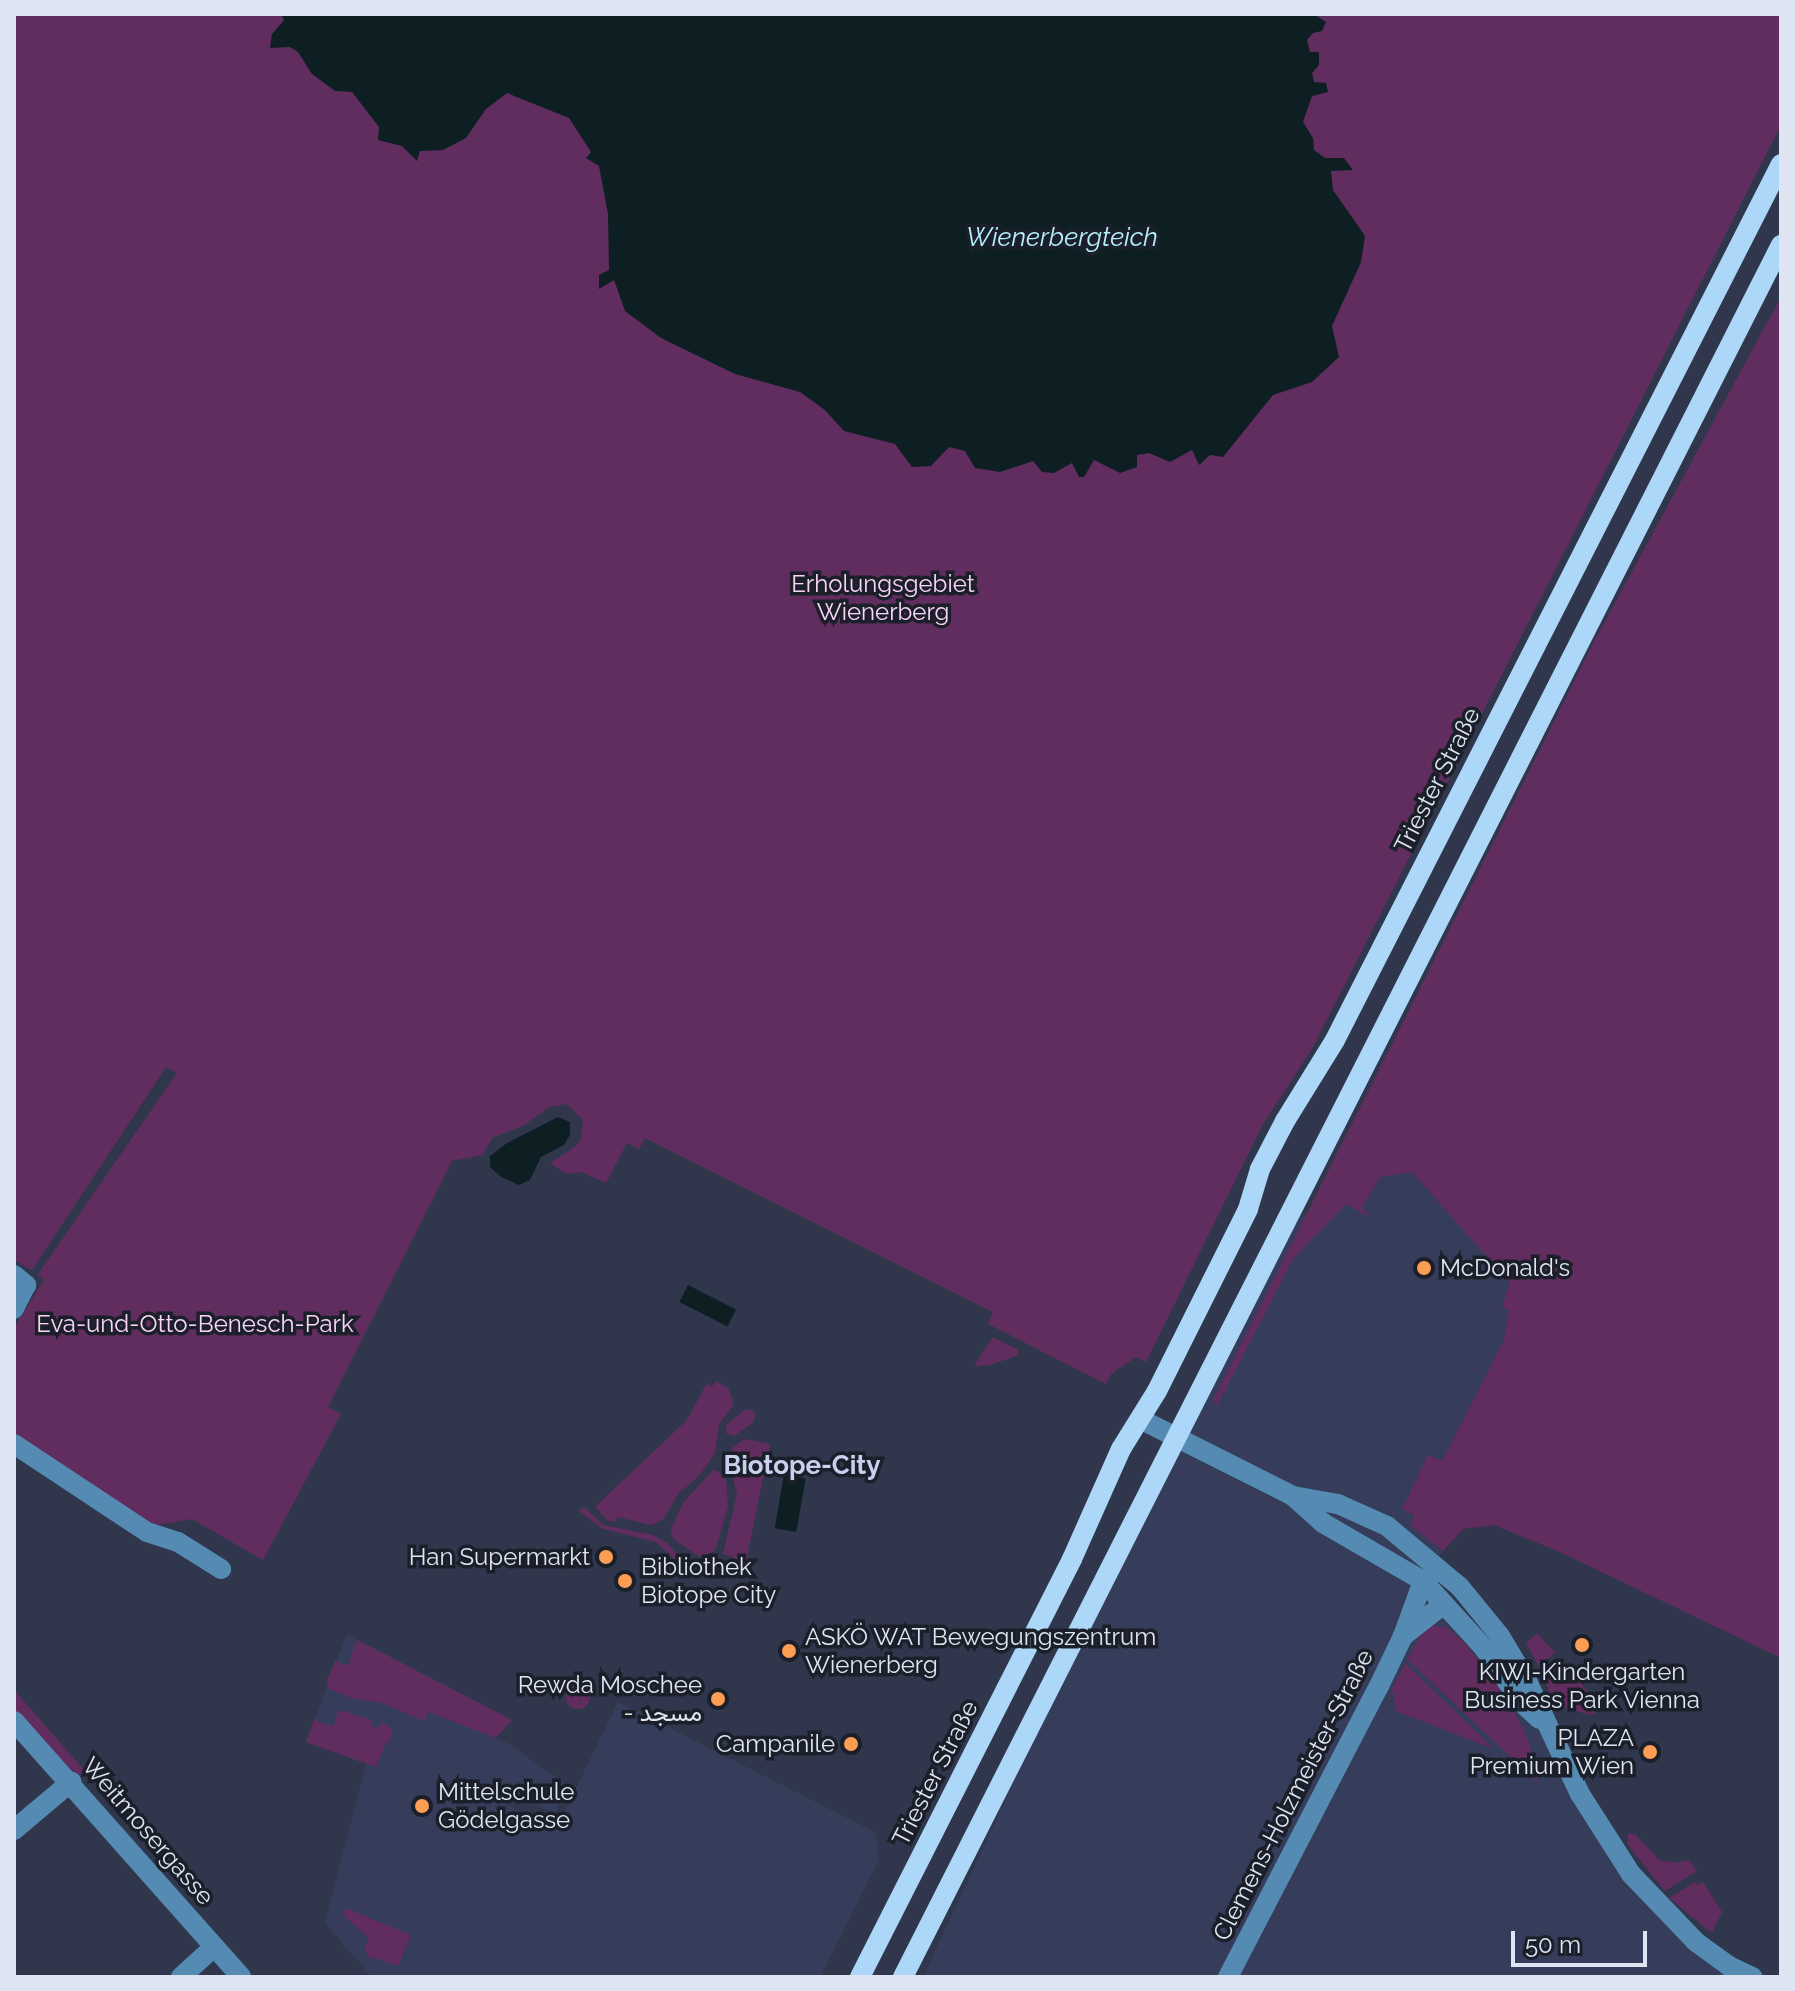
<!DOCTYPE html>
<html>
<head>
<meta charset="utf-8">
<style>
	body { margin:0 }
	#map { position:relative; width:1795px; height:1991px; overflow:hidden; background:#30374d; font-family:Raleway,Vazirmatn,sans-serif }
	div>[style] { position:absolute }
	.built>* { inset:0; background:#353d5a }
	.green>* { inset:0; background:#612d5f }
	.round { border-radius:50% }
	.water>* { inset:0; background:#0d1f23; transform-origin:0 0 }
	.minor>* { height:20px; margin:-10px; padding:0 10px; transform-origin:10px; border-radius:10px; background:#558bb3 }
	.major>* { height:20px; margin:-10px; padding:0 10px; transform-origin:10px; border-radius:10px; background:#add7f8 }
	.dots>* { width:22px; height:22px; translate:-50% -50%; box-sizing:border-box; border:4px solid #1b1f29; border-radius:50% }
	span { translate:-50% -50%; white-space:nowrap; text-align:center; line-height:1.15; -webkit-text-stroke:7px #1b1f29; paint-order:stroke }
	.park-label { font-size:24px; color:#fad4f7 }
	.street-label { font-size:24px; color:#dfe4f3 }
	.poi-label { font-size:24px; color:#dfe4f3 }
	.left { translate:0 -50%; text-align:left }
	.right { translate:-100% -50%; text-align:right }
	.water-label { font-size:26px; color:#b4f0fd; font-style:italic }
	.neighbourhood-label { font-size:26px; color:#c7d1ed; font-weight:700 }
	.frame { position:absolute; inset:0; border:16px solid #dfe4f3; pointer-events:none }
	.scale { position:absolute; left:1511px; top:1931px; width:136px; height:36px; box-sizing:border-box; border:4px solid #dfe4f3; border-top:0; padding-left:10px; font-size:24px; line-height:28px; white-space:nowrap; color:#dfe4f3; -webkit-text-stroke:6px #1b1f29; paint-order:stroke }
</style>
</head>
<body>
<div id="map">
	<div class="built">
		<i style="clip-path:polygon(1412px 1171px,1510px 1283px,1502px 1306px,1509px 1311px,1504px 1340px,1442px 1462px,1429px 1455px,1410px 1525px,1443px 1551px,1430px 1572px,1495px 1646px,1631px 1874px,1753px 1977px,923px 1977px,1175px 1437px,1285px 1220px,1346px 1203px,1368px 1215px,1362px 1207px,1380px 1177px)"></i>
		<i style="clip-path:polygon(347px 1634px,512px 1720px,496px 1738px,509px 1744px,569px 1787px,555px 1813px,498px 1791px,494px 1799px,557px 1827px,618px 1702px,875px 1832px,879px 1860px,820px 1977px,372px 1977px,325px 1923px,366px 1764px,306px 1742px)"></i>
	</div>
	<div class="green">
		<i style="clip-path:polygon(14px 14px,1781px 14px,1781px 125px,1313px 1047px,1262px 1126px,1146px 1362px,1136px 1357px,1111px 1374px,1106px 1384px,988px 1324px,993px 1312px,645px 1138px,639px 1149px,627px 1143px,606px 1183px,581px 1172px,567px 1174px,550px 1163px,575px 1147px,581px 1139px,583px 1120px,567px 1104px,549px 1107px,523px 1126px,492px 1138px,483px 1155px,452px 1161px,328px 1407px,341px 1414px,263px 1560px,192px 1519px,150px 1526px,14px 1437px,14px 1328px,44px 1280px,38px 1274px,177px 1073px,166px 1067px,32px 1270px,14px 1260px)"></i>
		<i style="clip-path:polygon(1781px 297px,1781px 1658px,1562px 1553px,1494px 1525px,1463px 1529px,1443px 1551px,1410px 1525px,1414px 1515px,1402px 1509px,1428px 1455px,1442px 1461px,1504px 1340px,1509px 1311px,1502px 1307px,1510px 1283px,1412px 1172px,1380px 1177px,1362px 1207px,1370px 1218px,1346px 1204px,1293px 1259px,1218px 1404px,1212px 1402px,1596px 638px)"></i>
		<i style="clip-path:polygon(993px 1337px,1018px 1350px,1019px 1355px,990px 1365px,974px 1366px)"></i>
		<i style="clip-path:polygon(716px 1381px,728px 1388px,734px 1404px,719px 1425px,715px 1453px,698px 1477px,678px 1494px,663px 1520px,651px 1525px,617px 1517px,615px 1522px,608px 1521px,595px 1507px,687px 1420px,707px 1383px,712px 1387px)"></i>
		<i style="clip-path:polygon(746px 1409px,755px 1412px,754px 1422px,734px 1436px,726px 1433px,726px 1425px)"></i>
		<i style="clip-path:polygon(745px 1439px,770px 1444px,746px 1562px,723px 1554px,737px 1494px,729px 1460px,732px 1448px)"></i>
		<i style="clip-path:polygon(713px 1470px,718px 1471px,726px 1480px,728px 1507px,715px 1551px,700px 1557px,673px 1539px,671px 1529px,683px 1503px)"></i>
		<i style="clip-path:polygon(584px 1507px,603px 1525px,653px 1535px,667px 1543px,681px 1559px,680px 1564px,656px 1542px,603px 1529px,579px 1511px)"></i>
		<i style="clip-path:polygon(1431px 1626px,1446px 1627px,1463px 1641px,1501px 1689px,1522px 1726px,1535px 1759px,1537px 1782px,1407px 1659px,1422px 1633px)"></i>
		<i style="clip-path:polygon(1537px 1633px,1555px 1653px,1539px 1667px,1526px 1643px)"></i>
		<i style="clip-path:polygon(357px 1640px,512px 1720px,496px 1738px,428px 1712px,424px 1721px,382px 1703px,352px 1698px,329px 1689px,327px 1681px,335px 1661px,348px 1666px)"></i>
		<i style="clip-path:polygon(1562px 1662px,1603px 1709px,1590px 1715px,1554px 1705px,1544px 1678px)"></i>
		<i style="clip-path:polygon(1405px 1663px,1494px 1749px,1396px 1711px,1392px 1689px)"></i>
		<i class="round" style="left:566px;top:1685px;width:24px;height:24px"></i>
		<i style="clip-path:polygon(14px 1690px,85px 1771px,77px 1777px,14px 1710px)"></i>
		<i style="clip-path:polygon(339px 1710px,372px 1720px,371px 1725px,379px 1728px,382px 1722px,392px 1729px,390px 1743px,386px 1742px,376px 1767px,306px 1742px,314px 1720px,333px 1727px)"></i>
		<i style="clip-path:polygon(1628px 1834px,1635px 1834px,1659px 1860px,1674px 1863px,1689px 1860px,1697px 1871px,1665px 1891px,1627px 1844px)"></i>
		<i style="clip-path:polygon(1695px 1882px,1698px 1885px,1703px 1882px,1722px 1912px,1712px 1933px,1669px 1898px)"></i>
		<i style="clip-path:polygon(346px 1908px,411px 1935px,398px 1966px,374px 1957px,373px 1961px,364px 1950px,369px 1938px,343px 1915px)"></i>
	</div>
	<div class="water">
		<i style="clip-path:polygon(281px 14px,1314px 14px,1326px 22px,1322px 31px,1313px 33px,1307px 40px,1310px 52px,1319px 52px,1319px 65px,1312px 73px,1314px 82px,1326px 83px,1328px 92px,1312px 96px,1303px 122px,1313px 138px,1314px 150px,1325px 158px,1344px 158px,1353px 170px,1331px 171px,1333px 190px,1365px 236px,1361px 262px,1332px 326px,1339px 357px,1312px 382px,1273px 395px,1223px 457px,1210px 455px,1199px 465px,1192px 450px,1170px 462px,1149px 453px,1137px 455px,1137px 467px,1120px 473px,1094px 460px,1084px 477px,1079px 477px,1072px 463px,1054px 473px,1042px 472px,1033px 461px,1000px 472px,975px 468px,965px 451px,949px 447px,931px 466px,912px 467px,895px 444px,844px 431px,825px 410px,800px 392px,735px 374px,661px 338px,625px 311px,614px 280px,599px 289px,599px 275px,609px 270px,608px 214px,599px 166px,586px 158px,591px 152px,569px 118px,507px 93px,486px 109px,466px 138px,443px 150px,420px 151px,417px 161px,402px 146px,378px 140px,379px 127px,352px 92px,335px 91px,312px 74px,298px 52px,290px 47px,270px 48px,272px 34px,284px 20px)"></i>
		<i style="clip-path:polygon(558px 1117px,570px 1122px,570px 1135px,564px 1145px,541px 1157px,530px 1180px,519px 1185px,501px 1177px,490px 1167px,490px 1156px,507px 1143px)"></i>
		<i style="left:688px;top:1285px;width:54px;height:19px;rotate:27deg"></i>
		<i style="left:784px;top:1475px;width:22px;height:54px;rotate:10deg"></i>
	</div>
	<div class="minor">
		<i style="left:14px;top:1275px;width:16px;rotate:40deg"></i>
		<i style="left:26px;top:1285px;width:27px;rotate:117deg"></i>
		<i style="left:1140px;top:1419px;width:171px;rotate:26.7deg"></i>
		<i style="left:1293px;top:1496px;width:40px;rotate:42deg"></i>
		<i style="left:1323px;top:1523px;width:116px;rotate:30.1deg"></i>
		<i style="left:1423px;top:1581px;width:91px;rotate:47.7deg"></i>
		<i style="left:1484px;top:1648px;width:65px;rotate:55.6deg"></i>
		<i style="left:1521px;top:1702px;width:25px;rotate:43deg"></i>
		<i style="left:14px;top:1444px;width:159px;rotate:33.5deg"></i>
		<i style="left:147px;top:1532px;width:33px;rotate:18deg"></i>
		<i style="left:178px;top:1542px;width:51px;rotate:32.1deg"></i>
		<i style="left:1293px;top:1496px;width:46px;rotate:10.1deg"></i>
		<i style="left:1338px;top:1504px;width:54px;rotate:24.2deg"></i>
		<i style="left:1387px;top:1526px;width:95px;rotate:39.9deg"></i>
		<i style="left:1460px;top:1587px;width:63px;rotate:50.8deg"></i>
		<i style="left:1500px;top:1636px;width:55px;rotate:59.2deg"></i>
		<i style="left:1528px;top:1683px;width:123px;rotate:64.9deg"></i>
		<i style="left:1580px;top:1794px;width:95px;rotate:57.5deg"></i>
		<i style="left:1631px;top:1874px;width:94px;rotate:46.3deg"></i>
		<i style="left:1696px;top:1942px;width:41px;rotate:36deg"></i>
		<i style="left:1729px;top:1966px;width:26px;rotate:25deg"></i>
		<i style="left:1403px;top:1636px;width:52px;rotate:-38deg"></i>
		<i style="left:14px;top:1721px;width:342px;rotate:48.4deg"></i>
		<i style="left:14px;top:1830px;width:75px;rotate:-40.1deg"></i>
		<i style="left:181px;top:1977px;width:45px;rotate:-42.3deg"></i>
		<i style="left:1228px;top:1977px;width:328px;rotate:-62.6deg"></i>
		<i style="left:1379px;top:1686px;width:55px;rotate:-64.4deg"></i>
		<i style="left:1403px;top:1636px;width:59px;rotate:-70deg"></i>
		<i style="left:1423px;top:1581px;width:9px;rotate:-36deg"></i>
	</div>
	<div class="major">
		<i style="left:860px;top:1977px;width:469px;rotate:-63.1deg"></i>
		<i style="left:1072px;top:1559px;width:120px;rotate:-66deg"></i>
		<i style="left:1121px;top:1449px;width:68px;rotate:-58.2deg"></i>
		<i style="left:1157px;top:1391px;width:203px;rotate:-63.4deg"></i>
		<i style="left:1248px;top:1209px;width:42px;rotate:-73.3deg"></i>
		<i style="left:1260px;top:1169px;width:54px;rotate:-62.5deg"></i>
		<i style="left:1285px;top:1121px;width:95px;rotate:-58.3deg"></i>
		<i style="left:1335px;top:1040px;width:983px;rotate:-63.02deg"></i>
		<i style="left:903px;top:1977px;width:1942px;rotate:-63.12deg"></i>
	</div>
	<div class="dots">
		<i style="left:1424px;top:1268px;background:#fd9d54"></i>
		<i style="left:606px;top:1557px;background:#fd9d54"></i>
		<i style="left:625px;top:1581px;background:#fd9d54"></i>
		<i style="left:1582px;top:1645px;background:#fd9d54"></i>
		<i style="left:789px;top:1651px;background:#fd9d54"></i>
		<i style="left:718px;top:1699px;background:#fd9d54"></i>
		<i style="left:851px;top:1744px;background:#fd9d54"></i>
		<i style="left:1650px;top:1752px;background:#fd9d54"></i>
		<i style="left:422px;top:1806px;background:#fd9d54"></i>
	</div>
	<div class="park-label">
		<span style="left:883px;top:598px">Erholungsgebiet<br>Wienerberg</span>
		<span style="left:195px;top:1324px">Eva-und-Otto-Benesch-Park</span>
	</div>
	<div class="street-label">
		<span style="left:1437px;top:780px;rotate:-63deg">Triester Straße</span>
		<span style="left:935px;top:1773px;rotate:-63deg">Triester Straße</span>
		<span style="left:1293px;top:1795px;rotate:-63deg">Clemens-Holzmeister-Straße</span>
		<span style="left:148px;top:1831px;rotate:49deg">Weitmosergasse</span>
	</div>
	<div class="poi-label">
		<span class="left" style="left:1440px;top:1268px">McDonald's</span>
		<span class="right" style="left:590px;top:1557px">Han Supermarkt</span>
		<span class="left" style="left:641px;top:1581px">Bibliothek<br>Biotope City</span>
		<span class="left" style="left:805px;top:1651px">ASKÖ WAT Bewegungszentrum<br>Wienerberg</span>
		<span style="left:1582px;top:1686px">KIWI-Kindergarten<br>Business Park Vienna</span>
		<span class="right" style="left:702px;top:1699px">Rewda Moschee<br>- مسجد</span>
		<span class="right" style="left:1634px;top:1752px">PLAZA<br>Premium Wien</span>
		<span class="right" style="left:835px;top:1744px">Campanile</span>
		<span class="left" style="left:438px;top:1806px">Mittelschule<br>Gödelgasse</span>
	</div>
	<div class="water-label">
		<span style="left:1062px;top:238px">Wienerbergteich</span>
	</div>
	<div class="neighbourhood-label">
		<span style="left:802px;top:1466px">Biotope-City</span>
	</div>
	<div class="frame"></div>
	<div class="scale">50 m</div>
</div>
</body>
</html>
